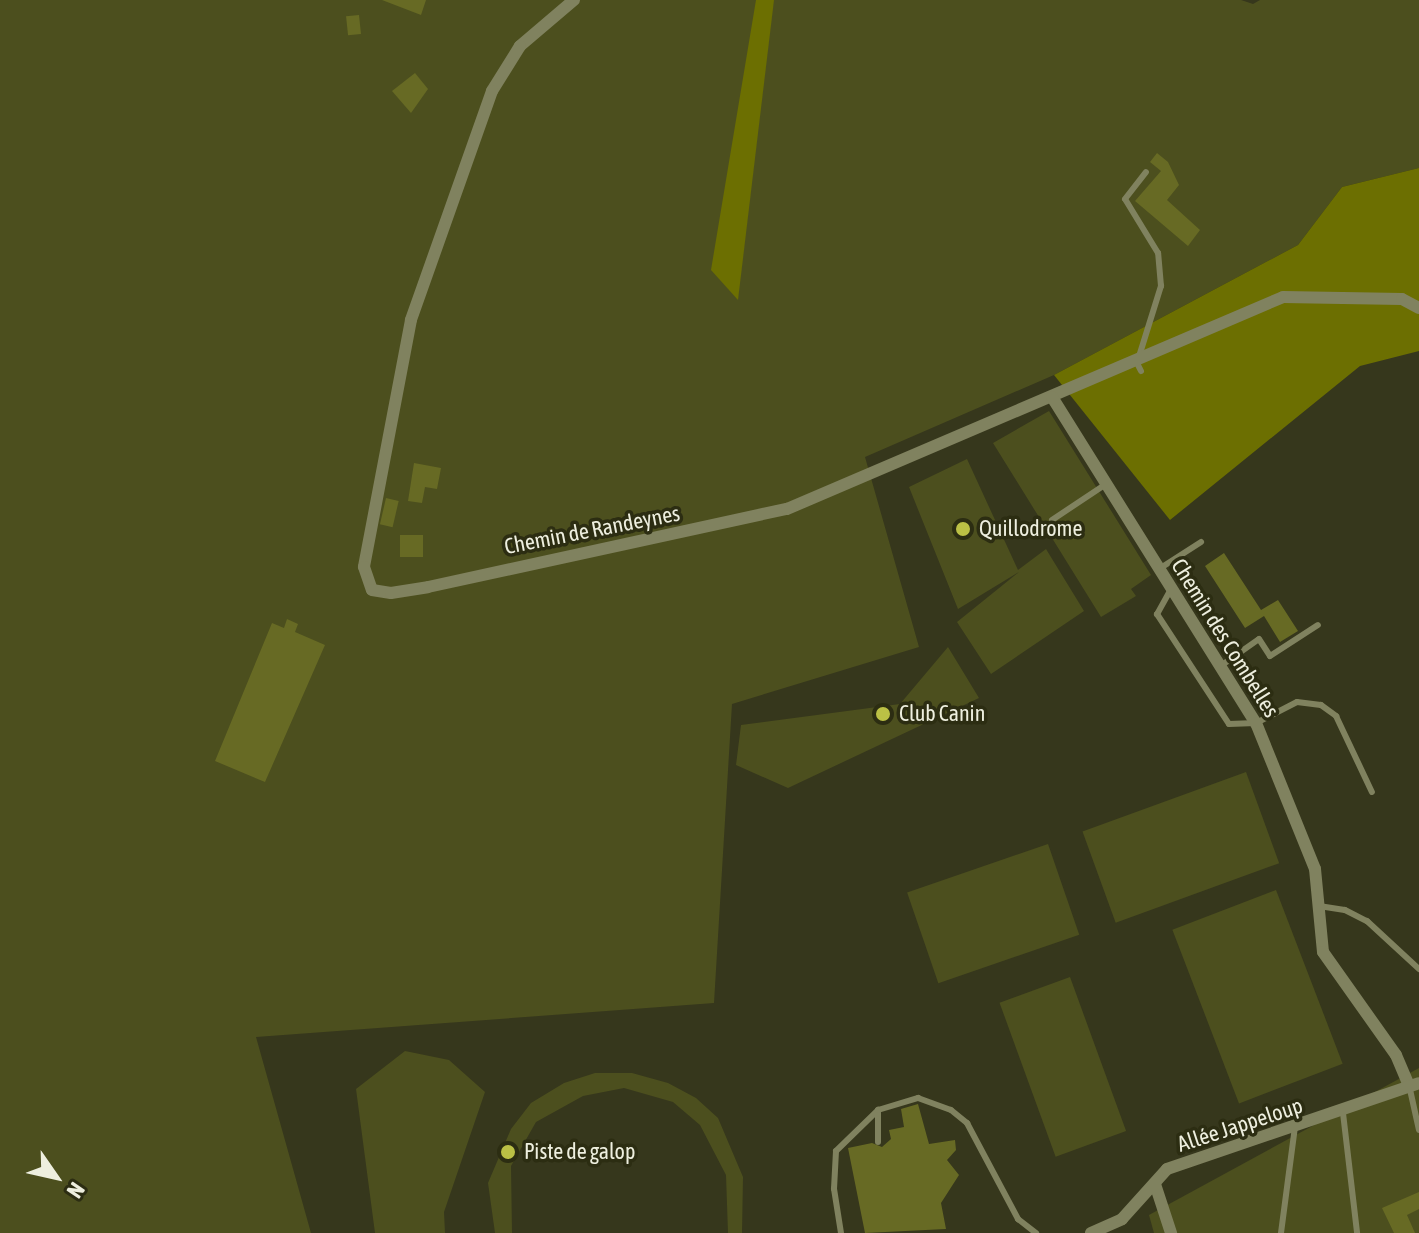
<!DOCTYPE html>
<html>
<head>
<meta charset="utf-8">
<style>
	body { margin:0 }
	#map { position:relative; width:1419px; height:1233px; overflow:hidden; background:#36371c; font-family:"Asap Condensed",sans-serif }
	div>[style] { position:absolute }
	.green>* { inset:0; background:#4c4f1e; transform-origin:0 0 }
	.forest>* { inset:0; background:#6c6f01 }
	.building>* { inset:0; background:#676a24; transform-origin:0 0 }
	.service>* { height:6px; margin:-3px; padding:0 3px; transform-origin:3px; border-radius:3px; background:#80825f }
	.minor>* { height:12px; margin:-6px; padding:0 6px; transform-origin:6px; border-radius:6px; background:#80825f }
	.dots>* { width:22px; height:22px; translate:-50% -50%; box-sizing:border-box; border:4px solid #2c2d12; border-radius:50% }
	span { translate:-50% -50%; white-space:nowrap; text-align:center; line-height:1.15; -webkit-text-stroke:7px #2c2d12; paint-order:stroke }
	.poi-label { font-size:22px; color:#eeefdf }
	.left { translate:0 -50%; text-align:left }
	.street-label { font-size:22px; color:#eeefdf }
	.north { position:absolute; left:16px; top:1137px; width:80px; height:80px; -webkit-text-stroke:6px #2c2d12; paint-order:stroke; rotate:124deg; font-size:22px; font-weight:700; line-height:32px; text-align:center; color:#eeefdf }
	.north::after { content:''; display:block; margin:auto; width:28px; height:36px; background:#eeefdf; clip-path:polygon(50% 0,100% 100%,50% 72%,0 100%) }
</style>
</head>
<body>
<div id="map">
	<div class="green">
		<i style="clip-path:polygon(0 0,1241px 0,1253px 4px,1260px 0,1419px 0,1419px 168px,1342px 187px,1298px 245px,1054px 375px,865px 457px,919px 647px,732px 704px,714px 1003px,256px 1037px,311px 1233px,0 1233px)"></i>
		<i style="clip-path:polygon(1049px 411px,1151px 575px,1131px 589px,1136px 596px,1101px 617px,993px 443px)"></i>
		<i style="clip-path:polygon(967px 459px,1018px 570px,1046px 549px,1084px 611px,991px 674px,957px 622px,1019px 572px,958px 609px,909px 487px)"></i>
		<i style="clip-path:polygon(948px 647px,979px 698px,788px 788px,736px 765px,741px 725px,900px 704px)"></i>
		<i style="left:1246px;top:772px;width:97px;height:174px;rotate:70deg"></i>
		<i style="left:1048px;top:844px;width:96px;height:149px;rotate:71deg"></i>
		<i style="left:1276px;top:890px;width:186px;height:111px;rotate:69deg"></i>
		<i style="left:1070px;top:977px;width:164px;height:75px;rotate:70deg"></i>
		<i style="clip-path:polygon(405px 1051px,449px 1060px,485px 1092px,444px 1212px,445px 1233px,375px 1233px,356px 1089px)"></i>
		<i style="clip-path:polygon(1419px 1068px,1419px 1233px,1154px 1233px,1149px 1215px)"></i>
		<i style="clip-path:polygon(595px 1073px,632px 1073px,668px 1083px,696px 1098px,718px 1118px,743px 1177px,742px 1233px,728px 1233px,726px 1175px,700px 1125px,673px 1102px,624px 1088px,583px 1096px,536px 1122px,511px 1166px,512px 1233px,495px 1233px,488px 1183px,511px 1129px,531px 1103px,564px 1083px)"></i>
	</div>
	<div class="forest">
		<i style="clip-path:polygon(756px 0,774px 0,738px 300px,711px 270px)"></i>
		<i style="clip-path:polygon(1419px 168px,1419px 351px,1360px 366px,1170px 520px,1054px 375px,1298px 245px,1342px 187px)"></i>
	</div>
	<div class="building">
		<i style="clip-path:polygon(382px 0,426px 0,421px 15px)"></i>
		<i style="left:359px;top:15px;width:19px;height:13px;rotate:84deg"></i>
		<i style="clip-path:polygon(415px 73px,428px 89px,411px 113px,392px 91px)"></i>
		<i style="clip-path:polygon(1157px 153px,1168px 162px,1179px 185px,1167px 200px,1200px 230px,1188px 246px,1135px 201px,1161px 171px,1150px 162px)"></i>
		<i style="clip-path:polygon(414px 463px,441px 468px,437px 489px,425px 487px,422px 503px,408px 501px)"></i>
		<i style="left:386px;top:498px;width:13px;height:27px;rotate:13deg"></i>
		<i style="left:400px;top:535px;width:23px;height:22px"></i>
		<i style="clip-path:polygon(1224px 553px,1261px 610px,1278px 600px,1298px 631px,1280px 642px,1264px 616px,1245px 628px,1205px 566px)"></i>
		<i style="clip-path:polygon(287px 619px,298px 624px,295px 632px,325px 645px,265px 782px,215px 761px,272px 623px,284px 628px)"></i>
		<i style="clip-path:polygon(918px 1104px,929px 1144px,955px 1140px,956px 1150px,947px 1160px,959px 1175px,941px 1203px,946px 1229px,865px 1233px,848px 1148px,872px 1143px,882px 1147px,891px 1139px,889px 1130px,904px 1127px,901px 1109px)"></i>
		<i style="clip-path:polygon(1419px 1192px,1419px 1209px,1407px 1215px,1415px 1233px,1394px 1233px,1382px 1208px)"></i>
	</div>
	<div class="service">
		<i style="left:1141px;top:371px;width:9px;rotate:-117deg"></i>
		<i style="left:1137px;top:363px;width:81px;rotate:-72.7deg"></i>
		<i style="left:1161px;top:286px;width:33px;rotate:-95deg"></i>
		<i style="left:1158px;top:253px;width:63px;rotate:-121.4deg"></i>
		<i style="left:1125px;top:199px;width:34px;rotate:-52deg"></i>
		<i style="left:1052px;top:520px;width:65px;rotate:-33.7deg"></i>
		<i style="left:1159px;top:569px;width:50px;rotate:-32.7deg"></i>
		<i style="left:1171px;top:589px;width:29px;rotate:119deg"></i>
		<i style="left:1157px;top:614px;width:131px;rotate:56.8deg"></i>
		<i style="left:1229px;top:724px;width:27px;rotate:-2deg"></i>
		<i style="left:1256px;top:723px;width:46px;rotate:-27.1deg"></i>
		<i style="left:1297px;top:702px;width:24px;rotate:7deg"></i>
		<i style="left:1321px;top:705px;width:19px;rotate:36deg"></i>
		<i style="left:1336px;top:716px;width:84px;rotate:64.7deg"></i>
		<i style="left:1222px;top:665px;width:45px;rotate:-35.1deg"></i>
		<i style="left:1259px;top:639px;width:20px;rotate:57deg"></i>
		<i style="left:1270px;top:656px;width:57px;rotate:-32.9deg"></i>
		<i style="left:1319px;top:906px;width:26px;rotate:9deg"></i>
		<i style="left:1345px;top:910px;width:25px;rotate:27deg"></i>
		<i style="left:1367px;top:921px;width:71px;rotate:42.7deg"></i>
		<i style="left:1409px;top:1085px;width:46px;rotate:77.5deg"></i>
		<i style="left:878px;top:1110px;width:32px;rotate:90deg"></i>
		<i style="left:1343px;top:1113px;width:121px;rotate:83.3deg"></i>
		<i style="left:841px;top:1233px;width:45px;rotate:-99deg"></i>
		<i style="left:834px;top:1189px;width:38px;rotate:-87deg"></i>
		<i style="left:836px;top:1151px;width:59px;rotate:-44.3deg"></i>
		<i style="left:878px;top:1110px;width:42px;rotate:-16.7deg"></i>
		<i style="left:918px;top:1098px;width:35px;rotate:20deg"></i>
		<i style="left:951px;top:1110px;width:21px;rotate:39deg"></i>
		<i style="left:967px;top:1123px;width:109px;rotate:62deg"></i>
		<i style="left:1018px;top:1219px;width:23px;rotate:38deg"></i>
		<i style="left:1281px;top:1233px;width:107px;rotate:-82.5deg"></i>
	</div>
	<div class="minor">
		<i style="left:574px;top:0;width:71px;rotate:139.6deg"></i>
		<i style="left:520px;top:46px;width:53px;rotate:121.9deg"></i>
		<i style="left:492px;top:91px;width:243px;rotate:109.5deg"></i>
		<i style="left:411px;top:320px;width:251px;rotate:100.8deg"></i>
		<i style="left:364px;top:567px;width:24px;rotate:71deg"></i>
		<i style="left:372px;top:590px;width:19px;rotate:9deg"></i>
		<i style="left:391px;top:593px;width:37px;rotate:-9deg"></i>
		<i style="left:428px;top:587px;width:367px;rotate:-12.3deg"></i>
		<i style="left:787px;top:509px;width:539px;rotate:-23.14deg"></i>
		<i style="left:1283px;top:297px;width:119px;rotate:1deg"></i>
		<i style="left:1402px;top:299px;width:19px;rotate:28deg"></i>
		<i style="left:1052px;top:397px;width:385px;rotate:58deg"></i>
		<i style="left:1256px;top:723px;width:157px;rotate:68deg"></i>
		<i style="left:1315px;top:869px;width:83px;rotate:84.5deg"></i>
		<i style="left:1323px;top:952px;width:126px;rotate:54.7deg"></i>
		<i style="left:1396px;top:1055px;width:33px;rotate:67deg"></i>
		<i style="left:1155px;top:1184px;width:52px;rotate:71.9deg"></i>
		<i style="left:1091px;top:1233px;width:34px;rotate:-24deg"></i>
		<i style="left:1122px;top:1219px;width:67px;rotate:-48deg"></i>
		<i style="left:1167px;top:1169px;width:266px;rotate:-18.8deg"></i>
	</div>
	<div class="dots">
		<i style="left:963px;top:529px;background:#bbc045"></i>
		<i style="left:883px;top:714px;background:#bbc045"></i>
		<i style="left:508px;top:1152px;background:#bbc045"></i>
	</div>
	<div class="poi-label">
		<span class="left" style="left:979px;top:529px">Quillodrome</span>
		<span class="left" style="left:899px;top:714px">Club Canin</span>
		<span class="left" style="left:524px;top:1152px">Piste de galop</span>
	</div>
	<div class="street-label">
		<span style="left:592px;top:530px;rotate:-11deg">Chemin de Randeynes</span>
		<span style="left:1225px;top:638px;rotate:58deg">Chemin des Combelles</span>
		<span style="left:1240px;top:1125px;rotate:-18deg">Allée Jappeloup</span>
	</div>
	<div class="north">N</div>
</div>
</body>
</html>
